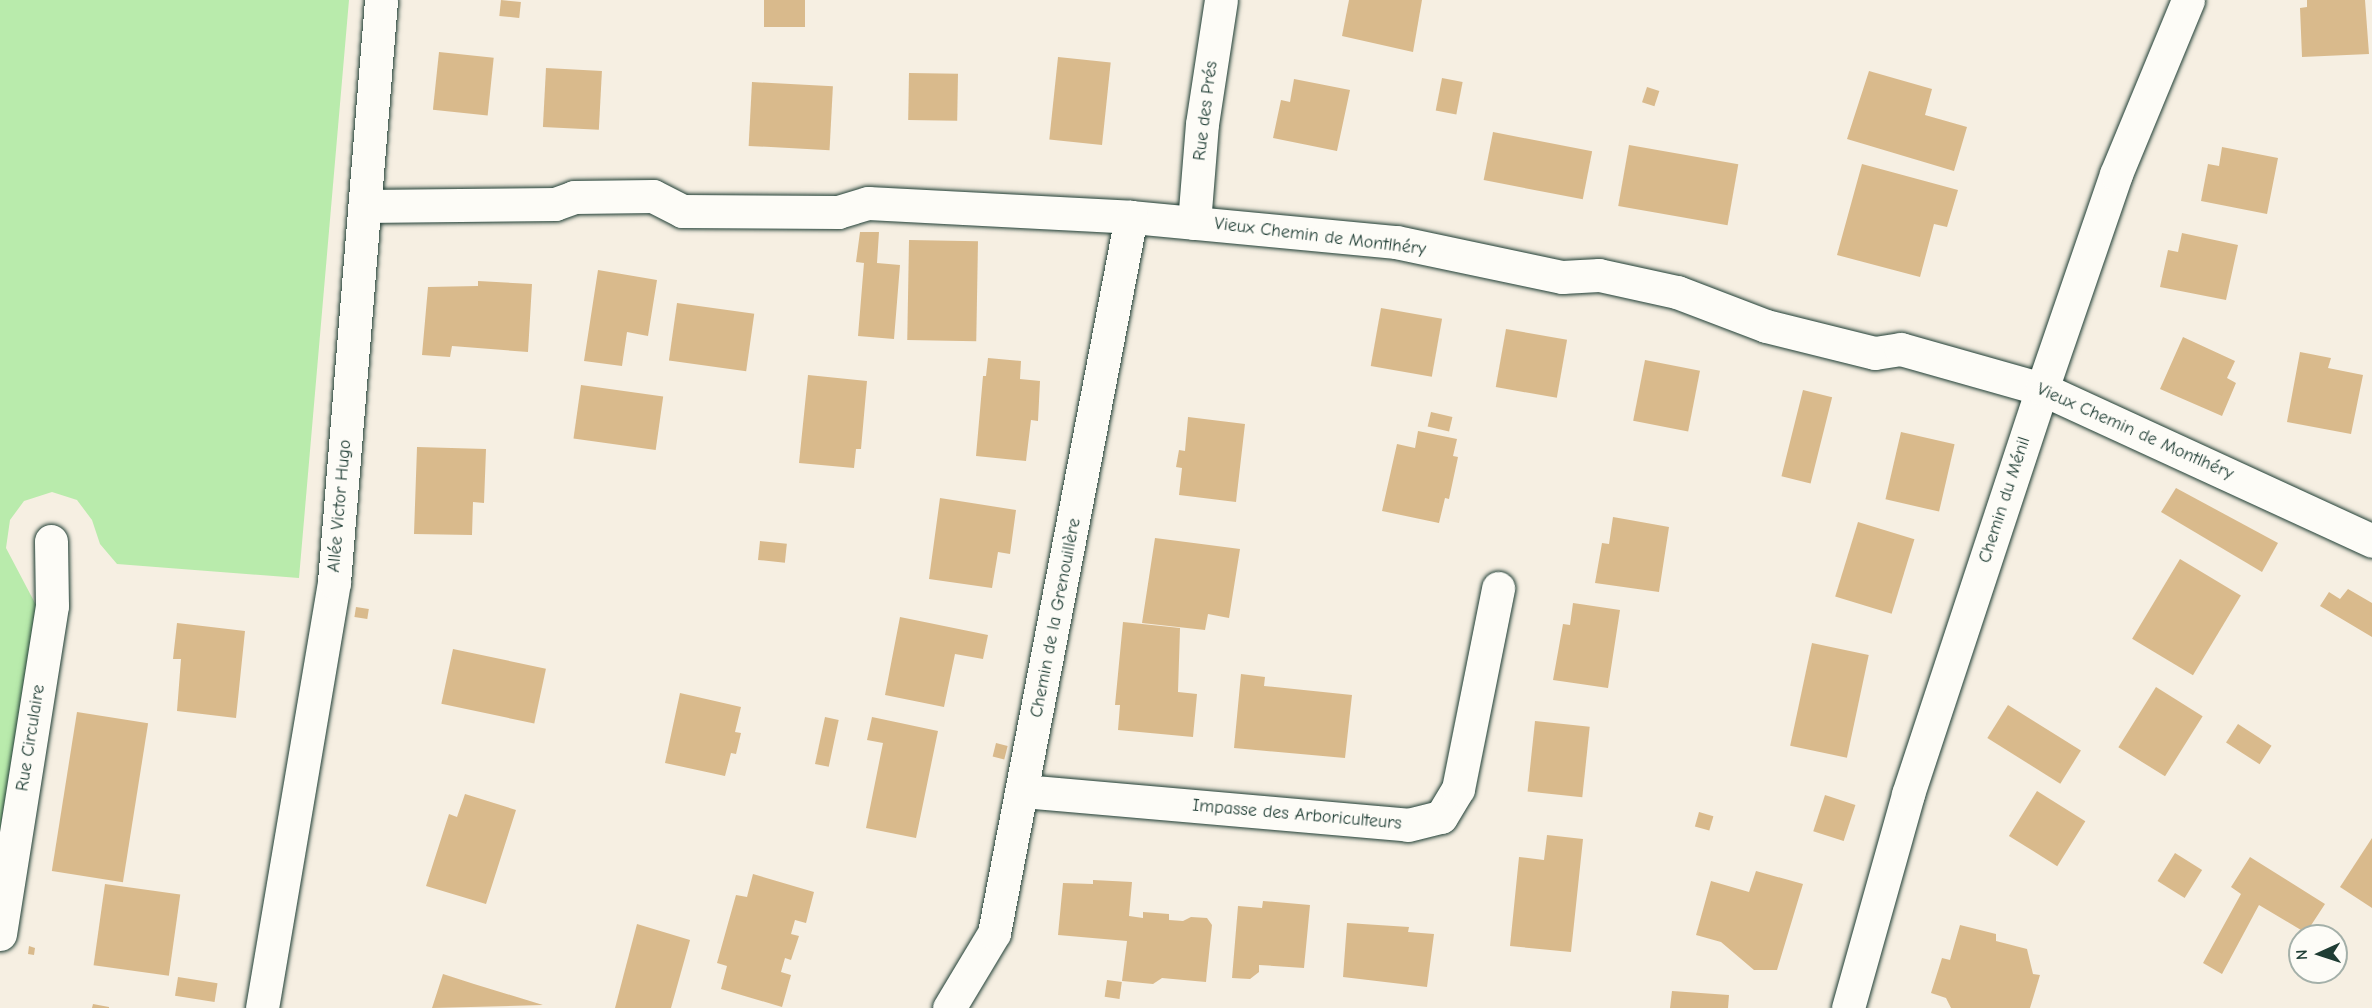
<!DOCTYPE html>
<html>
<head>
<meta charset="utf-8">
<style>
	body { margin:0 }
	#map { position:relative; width:2372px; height:1008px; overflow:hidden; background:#f6efe2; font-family:"Comic Neue",sans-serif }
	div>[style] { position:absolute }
	.green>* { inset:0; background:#b9ebac }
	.building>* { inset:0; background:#d9ba8c; transform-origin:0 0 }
	.roads { filter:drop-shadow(0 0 2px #1f3d34) drop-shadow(0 0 2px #1f3d34) }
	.minor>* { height:33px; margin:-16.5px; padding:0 16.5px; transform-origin:16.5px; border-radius:16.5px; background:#fdfcf7 }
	span { translate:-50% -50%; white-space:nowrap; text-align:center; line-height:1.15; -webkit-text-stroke:4.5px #fdfcf7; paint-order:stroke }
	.street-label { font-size:18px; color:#1f3d34 }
	.north { position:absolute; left:2288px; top:924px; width:60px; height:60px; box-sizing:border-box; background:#fdfcf7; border:2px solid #a4b0a9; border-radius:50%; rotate:267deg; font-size:16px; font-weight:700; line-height:24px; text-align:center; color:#1f3d34 }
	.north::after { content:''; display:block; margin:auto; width:21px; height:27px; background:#1f3d34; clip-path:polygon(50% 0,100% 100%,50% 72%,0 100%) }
</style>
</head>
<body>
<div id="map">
	<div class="green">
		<i style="clip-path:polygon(0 0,349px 0,299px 578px,117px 564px,100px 544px,92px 520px,77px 500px,52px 492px,24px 501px,10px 520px,6px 548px,36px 605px,0 831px)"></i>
	</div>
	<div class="building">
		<i style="left:501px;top:0;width:20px;height:16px;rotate:6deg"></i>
		<i style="left:764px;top:0;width:41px;height:27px"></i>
		<i style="clip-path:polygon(1349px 0,1422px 0,1413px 52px,1342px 36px)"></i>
		<i style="clip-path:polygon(2307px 0,2365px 0,2369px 54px,2302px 57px,2300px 8px,2307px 7px)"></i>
		<i style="left:439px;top:52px;width:55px;height:58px;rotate:6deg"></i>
		<i style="left:1058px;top:57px;width:53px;height:83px;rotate:6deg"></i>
		<i style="left:546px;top:68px;width:56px;height:59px;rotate:3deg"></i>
		<i style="clip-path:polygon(1869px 71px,1932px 89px,1925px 115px,1967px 127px,1954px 171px,1847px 139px)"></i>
		<i style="left:909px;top:73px;width:49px;height:47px;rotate:1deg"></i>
		<i style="left:1442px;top:78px;width:21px;height:33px;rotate:11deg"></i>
		<i style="clip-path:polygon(1294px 79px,1350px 90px,1337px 151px,1273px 138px,1281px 100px,1290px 102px)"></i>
		<i style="left:752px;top:82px;width:81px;height:64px;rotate:3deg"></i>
		<i style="left:1647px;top:87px;width:13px;height:16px;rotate:18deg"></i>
		<i style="left:1493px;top:132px;width:101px;height:49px;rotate:11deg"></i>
		<i style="left:1629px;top:145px;width:111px;height:62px;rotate:10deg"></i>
		<i style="clip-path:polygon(2222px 147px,2278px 158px,2267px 214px,2201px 201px,2208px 164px,2219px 166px)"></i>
		<i style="clip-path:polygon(1862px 164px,1958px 190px,1947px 227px,1934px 224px,1920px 277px,1837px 255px)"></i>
		<i style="clip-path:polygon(860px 232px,879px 232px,877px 263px,900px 265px,894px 339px,858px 336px,864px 263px,856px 262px)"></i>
		<i style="clip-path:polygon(2182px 233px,2238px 245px,2226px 300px,2160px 287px,2168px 250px,2178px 252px)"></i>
		<i style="left:909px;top:240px;width:69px;height:100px;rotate:1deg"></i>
		<i style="clip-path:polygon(598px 270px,657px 280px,648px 336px,627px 332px,622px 366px,584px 361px)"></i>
		<i style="clip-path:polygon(478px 281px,532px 284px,528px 352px,452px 346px,450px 357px,422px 355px,428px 287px,478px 286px)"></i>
		<i style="left:677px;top:303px;width:78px;height:58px;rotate:8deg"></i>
		<i style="left:1381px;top:308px;width:62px;height:59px;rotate:10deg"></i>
		<i style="left:1506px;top:329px;width:62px;height:59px;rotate:10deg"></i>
		<i style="clip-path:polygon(2183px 337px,2235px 361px,2227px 378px,2236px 383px,2222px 416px,2160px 389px)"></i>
		<i style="clip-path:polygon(2300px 352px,2331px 358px,2328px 368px,2363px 375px,2351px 434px,2287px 422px)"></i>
		<i style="clip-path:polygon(988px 358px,1021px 361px,1020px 379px,1040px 381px,1038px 421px,1031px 420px,1026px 461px,976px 456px,983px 376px,986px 376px)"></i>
		<i style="left:1645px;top:360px;width:56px;height:62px;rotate:11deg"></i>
		<i style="clip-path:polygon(808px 375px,867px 381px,861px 449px,856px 449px,854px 468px,799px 463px)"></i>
		<i style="left:581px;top:385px;width:83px;height:54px;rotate:8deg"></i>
		<i style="left:1803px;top:390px;width:30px;height:89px;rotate:14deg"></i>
		<i style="left:1431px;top:412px;width:22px;height:15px;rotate:13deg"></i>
		<i style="clip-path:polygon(1188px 417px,1245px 424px,1236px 502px,1179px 495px,1182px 468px,1176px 467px,1179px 450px,1185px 451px)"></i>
		<i style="clip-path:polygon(1418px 431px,1457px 439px,1453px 456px,1458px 457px,1449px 499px,1445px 498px,1439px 523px,1382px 511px,1397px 444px,1415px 448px)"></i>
		<i style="left:1901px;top:432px;width:55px;height:69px;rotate:13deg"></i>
		<i style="clip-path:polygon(417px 447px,486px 449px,484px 503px,473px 502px,472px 535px,414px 534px)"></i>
		<i style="clip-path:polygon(2176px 488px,2278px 543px,2262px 572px,2161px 512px)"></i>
		<i style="clip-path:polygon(940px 498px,1016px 510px,1010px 554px,998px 552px,992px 588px,929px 579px)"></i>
		<i style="clip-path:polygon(1613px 517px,1669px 527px,1659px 592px,1595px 583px,1602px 543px,1609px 544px)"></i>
		<i style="left:1858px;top:522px;width:59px;height:78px;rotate:17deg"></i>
		<i style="clip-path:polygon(1155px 538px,1240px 549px,1229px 618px,1208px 614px,1205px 630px,1142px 623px)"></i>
		<i style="left:760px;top:541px;width:27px;height:19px;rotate:6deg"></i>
		<i style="left:2180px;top:559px;width:71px;height:93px;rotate:31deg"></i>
		<i style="clip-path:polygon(2348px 589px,2372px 603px,2372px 637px,2320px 606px,2329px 592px,2340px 599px)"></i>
		<i style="clip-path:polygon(1573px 603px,1620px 610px,1608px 688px,1553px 680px,1563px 624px,1570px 625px)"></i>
		<i style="left:356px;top:607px;width:13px;height:10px;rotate:9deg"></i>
		<i style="clip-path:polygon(900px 617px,988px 635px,983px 659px,955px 654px,944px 707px,885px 695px)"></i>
		<i style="clip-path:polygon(1123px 622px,1180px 628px,1178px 692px,1197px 694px,1193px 737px,1118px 730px,1120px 705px,1115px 705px)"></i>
		<i style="clip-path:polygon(177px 623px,245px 631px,236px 718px,177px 711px,181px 659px,173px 659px)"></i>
		<i style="left:1812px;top:643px;width:58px;height:105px;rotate:12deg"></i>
		<i style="left:453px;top:649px;width:95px;height:56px;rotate:12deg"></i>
		<i style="clip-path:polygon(1241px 674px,1265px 677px,1264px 686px,1352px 695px,1345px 758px,1234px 748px)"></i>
		<i style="left:2156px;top:687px;width:55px;height:71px;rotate:32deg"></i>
		<i style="clip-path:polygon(680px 693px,741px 707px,735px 732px,741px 733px,736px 754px,731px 753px,725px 776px,665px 763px)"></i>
		<i style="left:2008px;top:705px;width:86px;height:39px;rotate:32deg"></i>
		<i style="left:77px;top:712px;width:72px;height:161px;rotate:9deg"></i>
		<i style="left:825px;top:717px;width:14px;height:48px;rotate:12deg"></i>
		<i style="clip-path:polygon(872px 717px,938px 731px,916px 838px,866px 828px,883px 743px,867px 740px)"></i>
		<i style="left:1535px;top:721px;width:55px;height:71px;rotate:6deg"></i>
		<i style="left:2238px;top:724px;width:40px;height:22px;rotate:33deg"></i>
		<i style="left:996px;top:743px;width:12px;height:14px;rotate:14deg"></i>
		<i style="left:2037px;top:791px;width:57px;height:53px;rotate:32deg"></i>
		<i style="clip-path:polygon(465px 794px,516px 810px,486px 904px,426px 886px,449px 814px,457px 817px)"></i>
		<i style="left:1825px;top:795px;width:32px;height:38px;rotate:18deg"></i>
		<i style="left:1699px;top:812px;width:15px;height:15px;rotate:16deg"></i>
		<i style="clip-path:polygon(1547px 835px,1583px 839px,1571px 952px,1510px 946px,1519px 857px,1544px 860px)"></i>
		<i style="clip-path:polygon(2372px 838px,2372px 908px,2340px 887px)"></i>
		<i style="left:2175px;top:853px;width:32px;height:33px;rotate:32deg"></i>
		<i style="clip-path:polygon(2250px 857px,2325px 904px,2306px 933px,2259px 905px,2222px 974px,2203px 963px,2241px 894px,2231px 887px)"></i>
		<i style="clip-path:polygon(1756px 871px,1803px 884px,1777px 970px,1754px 970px,1721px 942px,1696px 935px,1711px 881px,1749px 892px)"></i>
		<i style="clip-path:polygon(753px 874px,814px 892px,806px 923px,795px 920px,791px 934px,799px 936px,791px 960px,785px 958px,781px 972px,791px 975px,782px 1007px,721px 989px,727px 966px,717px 963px,736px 895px,747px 897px)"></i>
		<i style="clip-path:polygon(1093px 880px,1132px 882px,1129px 916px,1143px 918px,1143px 912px,1169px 914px,1169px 920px,1183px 921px,1191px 917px,1207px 918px,1212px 925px,1206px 982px,1162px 978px,1153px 984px,1122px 981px,1127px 941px,1058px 935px,1063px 883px,1093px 884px)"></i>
		<i style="left:105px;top:884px;width:76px;height:82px;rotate:8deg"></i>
		<i style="clip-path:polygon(1263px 901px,1310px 905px,1304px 968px,1259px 965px,1259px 972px,1250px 979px,1232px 978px,1238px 906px,1262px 908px)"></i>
		<i style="clip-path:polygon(1347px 923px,1409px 927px,1408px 932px,1434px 934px,1427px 987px,1343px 977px)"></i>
		<i style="clip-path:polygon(637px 924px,690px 940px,671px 1008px,615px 1008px)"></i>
		<i style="clip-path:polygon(1960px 925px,1996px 934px,1996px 941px,2027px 949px,2033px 974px,2040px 975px,2030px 1008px,1951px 1008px,1946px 998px,1931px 993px,1942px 958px,1950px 960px)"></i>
		<i style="clip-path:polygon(29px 946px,35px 948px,34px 955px,28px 954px)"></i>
		<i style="clip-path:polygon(443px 974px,474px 984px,543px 1005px,432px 1008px)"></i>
		<i style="left:178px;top:977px;width:40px;height:19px;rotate:9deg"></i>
		<i style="left:1107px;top:980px;width:15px;height:17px;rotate:8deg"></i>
		<i style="clip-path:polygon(1672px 991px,1729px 995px,1728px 1008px,1670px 1008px)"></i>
		<i style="clip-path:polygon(93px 1004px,109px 1007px,109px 1008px,92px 1008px)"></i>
	</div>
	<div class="roads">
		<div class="minor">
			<i style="left:365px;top:206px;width:190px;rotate:-0.6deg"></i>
			<i style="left:555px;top:204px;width:20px;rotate:-20deg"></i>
			<i style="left:574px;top:197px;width:79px;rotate:-0.7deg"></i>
			<i style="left:653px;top:196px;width:33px;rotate:27deg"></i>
			<i style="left:682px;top:211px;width:156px;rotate:0.4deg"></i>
			<i style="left:838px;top:212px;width:31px;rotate:-17deg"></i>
			<i style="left:868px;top:203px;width:263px;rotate:3deg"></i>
			<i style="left:1131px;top:217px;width:266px;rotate:5.4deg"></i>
			<i style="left:1396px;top:242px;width:170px;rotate:11.9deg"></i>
			<i style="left:1562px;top:277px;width:37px;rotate:-3deg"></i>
			<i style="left:1599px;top:275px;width:80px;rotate:12.3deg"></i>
			<i style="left:1677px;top:292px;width:95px;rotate:20.9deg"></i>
			<i style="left:1766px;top:326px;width:112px;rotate:13.9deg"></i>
			<i style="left:1875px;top:353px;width:26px;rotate:-9deg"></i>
			<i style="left:1901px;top:349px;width:147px;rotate:15.8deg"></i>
			<i style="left:2042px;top:389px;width:363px;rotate:24.7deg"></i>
			<i style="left:1194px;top:223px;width:99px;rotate:-85.4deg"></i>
			<i style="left:1202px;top:124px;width:125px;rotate:-81.3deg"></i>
			<i style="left:1023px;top:791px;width:386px;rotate:5deg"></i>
			<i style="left:1408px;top:825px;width:34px;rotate:-14deg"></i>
			<i style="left:1441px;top:817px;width:33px;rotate:-59deg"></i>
			<i style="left:1458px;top:789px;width:205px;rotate:-78.7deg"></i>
			<i style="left:0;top:934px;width:332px;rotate:-81deg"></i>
			<i style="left:52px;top:606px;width:65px;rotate:-90.9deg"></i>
			<i style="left:262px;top:1008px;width:432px;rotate:-80.4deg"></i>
			<i style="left:334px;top:582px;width:584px;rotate:-85.38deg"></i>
			<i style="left:949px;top:1008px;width:87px;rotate:-59deg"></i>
			<i style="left:994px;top:933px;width:729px;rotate:-79.17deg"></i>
			<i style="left:1848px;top:1008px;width:222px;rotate:-74.3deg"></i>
			<i style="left:1908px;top:794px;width:427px;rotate:-71.7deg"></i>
			<i style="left:2042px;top:389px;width:227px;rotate:-71deg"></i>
			<i style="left:2116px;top:174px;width:188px;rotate:-67.5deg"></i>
		</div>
	</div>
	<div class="street-label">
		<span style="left:1206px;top:111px;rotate:-83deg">Rue des Prés</span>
		<span style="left:1320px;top:237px;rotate:7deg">Vieux Chemin de Montlhéry</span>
		<span style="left:2135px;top:432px;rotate:24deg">Vieux Chemin de Montlhéry</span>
		<span style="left:2005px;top:500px;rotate:-72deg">Chemin du Ménil</span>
		<span style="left:340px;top:506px;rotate:-85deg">Allée Victor Hugo</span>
		<span style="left:1056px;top:618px;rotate:-79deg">Chemin de la Grenouillère</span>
		<span style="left:31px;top:738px;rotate:-81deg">Rue Circulaire</span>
		<span style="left:1297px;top:815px;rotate:5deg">Impasse des Arboriculteurs</span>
	</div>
	<div class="north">N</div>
</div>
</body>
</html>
